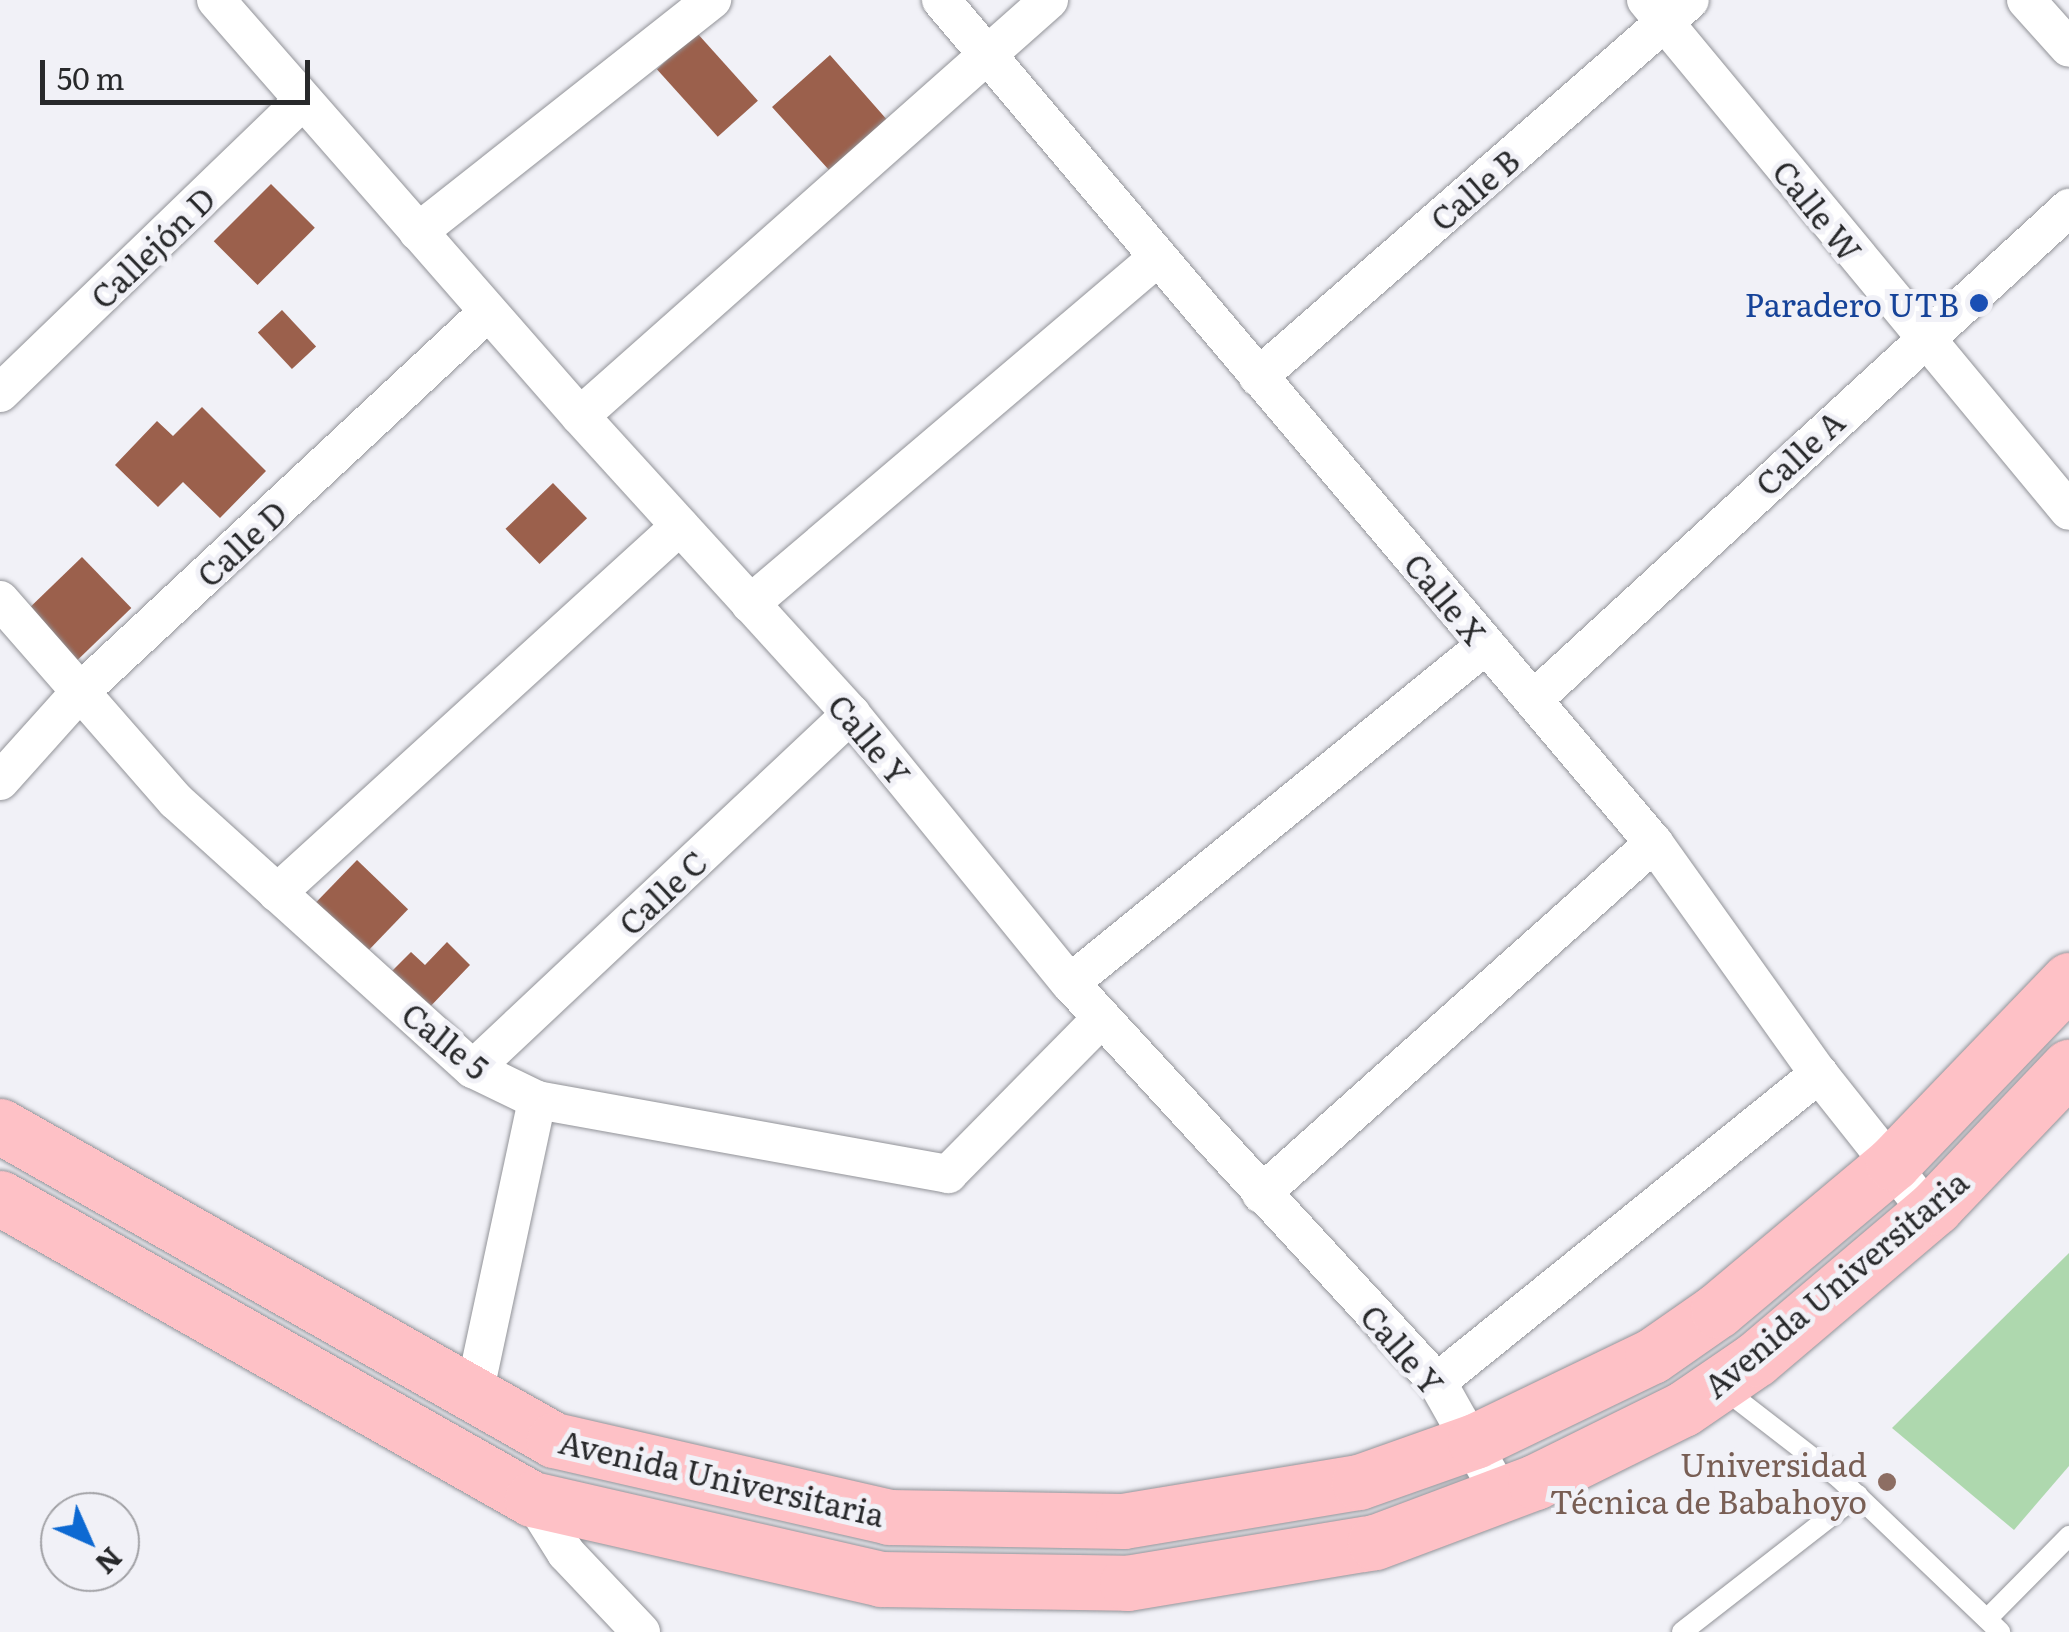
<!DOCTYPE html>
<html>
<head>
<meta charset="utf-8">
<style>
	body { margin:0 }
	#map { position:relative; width:2069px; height:1632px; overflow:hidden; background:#f1f1f7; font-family:Literata,serif }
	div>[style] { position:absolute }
	.green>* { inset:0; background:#aed8ae }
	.building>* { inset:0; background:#9b604c; transform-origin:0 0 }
	.roads { filter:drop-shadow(0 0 2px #929398) drop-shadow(0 0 2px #929398) }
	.lane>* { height:20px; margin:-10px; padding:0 10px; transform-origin:10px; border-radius:10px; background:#fff }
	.street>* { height:38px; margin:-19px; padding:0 19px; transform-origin:19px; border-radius:19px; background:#fff }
	.highway>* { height:55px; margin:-27.5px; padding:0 27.5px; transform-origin:27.5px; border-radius:27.5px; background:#fec1c6 }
	.dots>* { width:28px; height:28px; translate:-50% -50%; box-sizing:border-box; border:5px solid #f1f1f7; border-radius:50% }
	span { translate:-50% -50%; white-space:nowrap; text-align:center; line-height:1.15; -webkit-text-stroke:10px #f1f1f7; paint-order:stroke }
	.street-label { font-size:32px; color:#28292b }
	.transit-label { font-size:32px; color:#164399 }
	.right { translate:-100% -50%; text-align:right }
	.education-label { font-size:32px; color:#785e54 }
	.north { position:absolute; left:40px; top:1492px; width:100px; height:100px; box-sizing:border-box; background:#f1f1f7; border:2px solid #a1a1a5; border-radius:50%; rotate:135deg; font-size:28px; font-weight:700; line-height:40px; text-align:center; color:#28292b }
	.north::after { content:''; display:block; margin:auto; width:35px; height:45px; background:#0d69d2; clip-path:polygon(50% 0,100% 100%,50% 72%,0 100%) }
	.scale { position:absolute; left:40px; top:60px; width:270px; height:45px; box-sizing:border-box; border:5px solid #28292b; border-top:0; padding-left:12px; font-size:30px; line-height:35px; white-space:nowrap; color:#28292b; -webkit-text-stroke:8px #f1f1f7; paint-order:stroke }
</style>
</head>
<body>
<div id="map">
	<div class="green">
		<i style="clip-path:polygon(2069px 1253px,2069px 1466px,2014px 1530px,1892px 1428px)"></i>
	</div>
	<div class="building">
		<i style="left:697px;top:33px;width:91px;height:54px;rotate:48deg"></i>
		<i style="clip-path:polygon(830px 55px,896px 130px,819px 199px,809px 188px,829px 170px,772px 107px)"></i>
		<i style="left:271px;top:184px;width:62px;height:81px;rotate:45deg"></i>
		<i style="left:282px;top:310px;width:50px;height:33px;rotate:47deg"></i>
		<i style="clip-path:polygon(202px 407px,266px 471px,220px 518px,183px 482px,158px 507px,115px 465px,157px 421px,173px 436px)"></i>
		<i style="left:553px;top:483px;width:49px;height:66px;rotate:46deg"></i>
		<i style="left:82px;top:557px;width:71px;height:78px;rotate:46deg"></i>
		<i style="left:357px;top:860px;width:71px;height:63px;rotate:44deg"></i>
		<i style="clip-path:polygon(447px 942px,470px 965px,426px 1011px,389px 974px,411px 952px,425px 965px)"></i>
	</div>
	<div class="roads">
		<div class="lane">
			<i style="left:1720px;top:1386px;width:150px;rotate:37.7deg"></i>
			<i style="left:1839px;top:1478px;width:223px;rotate:43.7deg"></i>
			<i style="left:1987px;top:1619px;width:117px;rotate:-45.3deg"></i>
			<i style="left:1682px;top:1632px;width:223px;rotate:-37.9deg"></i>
		</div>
		<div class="street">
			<i style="left:216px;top:0;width:553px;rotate:48.81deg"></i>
			<i style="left:580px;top:416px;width:403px;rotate:47.7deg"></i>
			<i style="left:851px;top:714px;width:347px;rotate:50.9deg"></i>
			<i style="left:1070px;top:983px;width:542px;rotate:47.39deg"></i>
			<i style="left:1437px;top:1382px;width:130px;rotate:60.5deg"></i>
			<i style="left:941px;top:0;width:1104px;rotate:49.78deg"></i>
			<i style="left:1654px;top:843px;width:284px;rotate:54.5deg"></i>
			<i style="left:1819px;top:1074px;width:177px;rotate:51.6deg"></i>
			<i style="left:1646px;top:0;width:663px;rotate:50.38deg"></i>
			<i style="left:2026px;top:0;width:64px;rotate:48.1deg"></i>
			<i style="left:418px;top:232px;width:375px;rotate:-38.3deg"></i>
			<i style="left:1258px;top:377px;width:573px;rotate:-41.11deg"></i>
			<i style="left:0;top:393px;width:421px;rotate:-44deg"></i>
			<i style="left:580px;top:416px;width:627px;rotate:-41.57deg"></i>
			<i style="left:0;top:600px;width:267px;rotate:48.8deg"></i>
			<i style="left:176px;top:801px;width:400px;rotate:42.1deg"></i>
			<i style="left:473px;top:1069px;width:71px;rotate:25.8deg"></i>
			<i style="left:537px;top:1100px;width:418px;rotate:10.2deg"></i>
			<i style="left:948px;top:1174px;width:219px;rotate:-45.4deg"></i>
			<i style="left:750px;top:604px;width:534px;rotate:-40.37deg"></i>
			<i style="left:1533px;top:700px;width:728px;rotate:-42.55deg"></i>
			<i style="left:0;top:781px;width:117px;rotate:-48.1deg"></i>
			<i style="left:78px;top:694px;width:560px;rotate:-42.98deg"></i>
			<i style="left:277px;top:893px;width:545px;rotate:-42.32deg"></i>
			<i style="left:1070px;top:983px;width:536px;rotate:-39.09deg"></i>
			<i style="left:473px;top:1069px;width:519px;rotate:-43.2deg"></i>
			<i style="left:1261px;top:1194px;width:527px;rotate:-41.77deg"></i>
			<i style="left:1437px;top:1382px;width:491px;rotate:-38.9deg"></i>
			<i style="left:473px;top:1399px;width:306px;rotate:-77.9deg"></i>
			<i style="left:532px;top:1499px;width:64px;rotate:57.8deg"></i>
			<i style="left:566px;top:1553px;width:109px;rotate:46.5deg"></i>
		</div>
		<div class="highway">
			<i style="left:0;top:1126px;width:637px;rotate:29.54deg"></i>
			<i style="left:554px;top:1440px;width:344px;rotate:12.9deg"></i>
			<i style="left:889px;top:1517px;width:234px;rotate:1deg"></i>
			<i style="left:1123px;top:1521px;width:239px;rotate:-9.4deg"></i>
			<i style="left:1359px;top:1482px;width:123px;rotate:-19.5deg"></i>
			<i style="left:1475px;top:1441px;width:196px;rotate:-25.7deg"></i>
			<i style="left:1652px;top:1356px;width:80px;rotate:-34.9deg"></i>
			<i style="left:1718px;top:1310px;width:229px;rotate:-40deg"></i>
			<i style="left:1893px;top:1163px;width:254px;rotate:-46.1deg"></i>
			<i style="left:0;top:1198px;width:611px;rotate:29.5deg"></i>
			<i style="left:532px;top:1499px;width:358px;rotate:12.9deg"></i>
			<i style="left:881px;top:1579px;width:246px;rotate:0.9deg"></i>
			<i style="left:1127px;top:1583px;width:251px;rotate:-9.4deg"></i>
			<i style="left:1375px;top:1542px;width:171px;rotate:-20.6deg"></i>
			<i style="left:1535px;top:1482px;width:165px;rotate:-26.3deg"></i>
			<i style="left:1683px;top:1409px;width:88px;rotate:-34.4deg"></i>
			<i style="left:1756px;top:1359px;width:235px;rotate:-40.3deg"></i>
			<i style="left:1935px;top:1207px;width:194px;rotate:-46.3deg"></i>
		</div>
	</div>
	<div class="dots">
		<i style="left:1979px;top:303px;background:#1a4fb4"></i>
		<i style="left:1887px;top:1482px;background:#8d6e63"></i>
	</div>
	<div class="street-label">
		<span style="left:1474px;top:189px;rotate:-41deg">Calle B</span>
		<span style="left:1818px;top:210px;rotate:51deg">Calle W</span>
		<span style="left:152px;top:247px;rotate:-44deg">Callejón D</span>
		<span style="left:1799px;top:452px;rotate:-43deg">Calle A</span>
		<span style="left:241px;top:543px;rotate:-43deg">Calle D</span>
		<span style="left:1446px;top:598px;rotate:50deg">Calle X</span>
		<span style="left:870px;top:739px;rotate:50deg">Calle Y</span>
		<span style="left:662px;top:892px;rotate:-43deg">Calle C</span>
		<span style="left:446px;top:1040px;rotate:39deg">Calle 5</span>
		<span style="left:1835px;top:1283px;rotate:-40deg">Avenida Universitaria</span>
		<span style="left:1403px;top:1349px;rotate:49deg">Calle Y</span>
		<span style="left:722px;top:1477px;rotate:13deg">Avenida Universitaria</span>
	</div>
	<div class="transit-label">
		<span class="right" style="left:1959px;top:303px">Paradero UTB</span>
	</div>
	<div class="education-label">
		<span class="right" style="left:1867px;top:1482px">Universidad<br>Técnica de Babahoyo</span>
	</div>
	<div class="north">N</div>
	<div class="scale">50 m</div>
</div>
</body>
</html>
